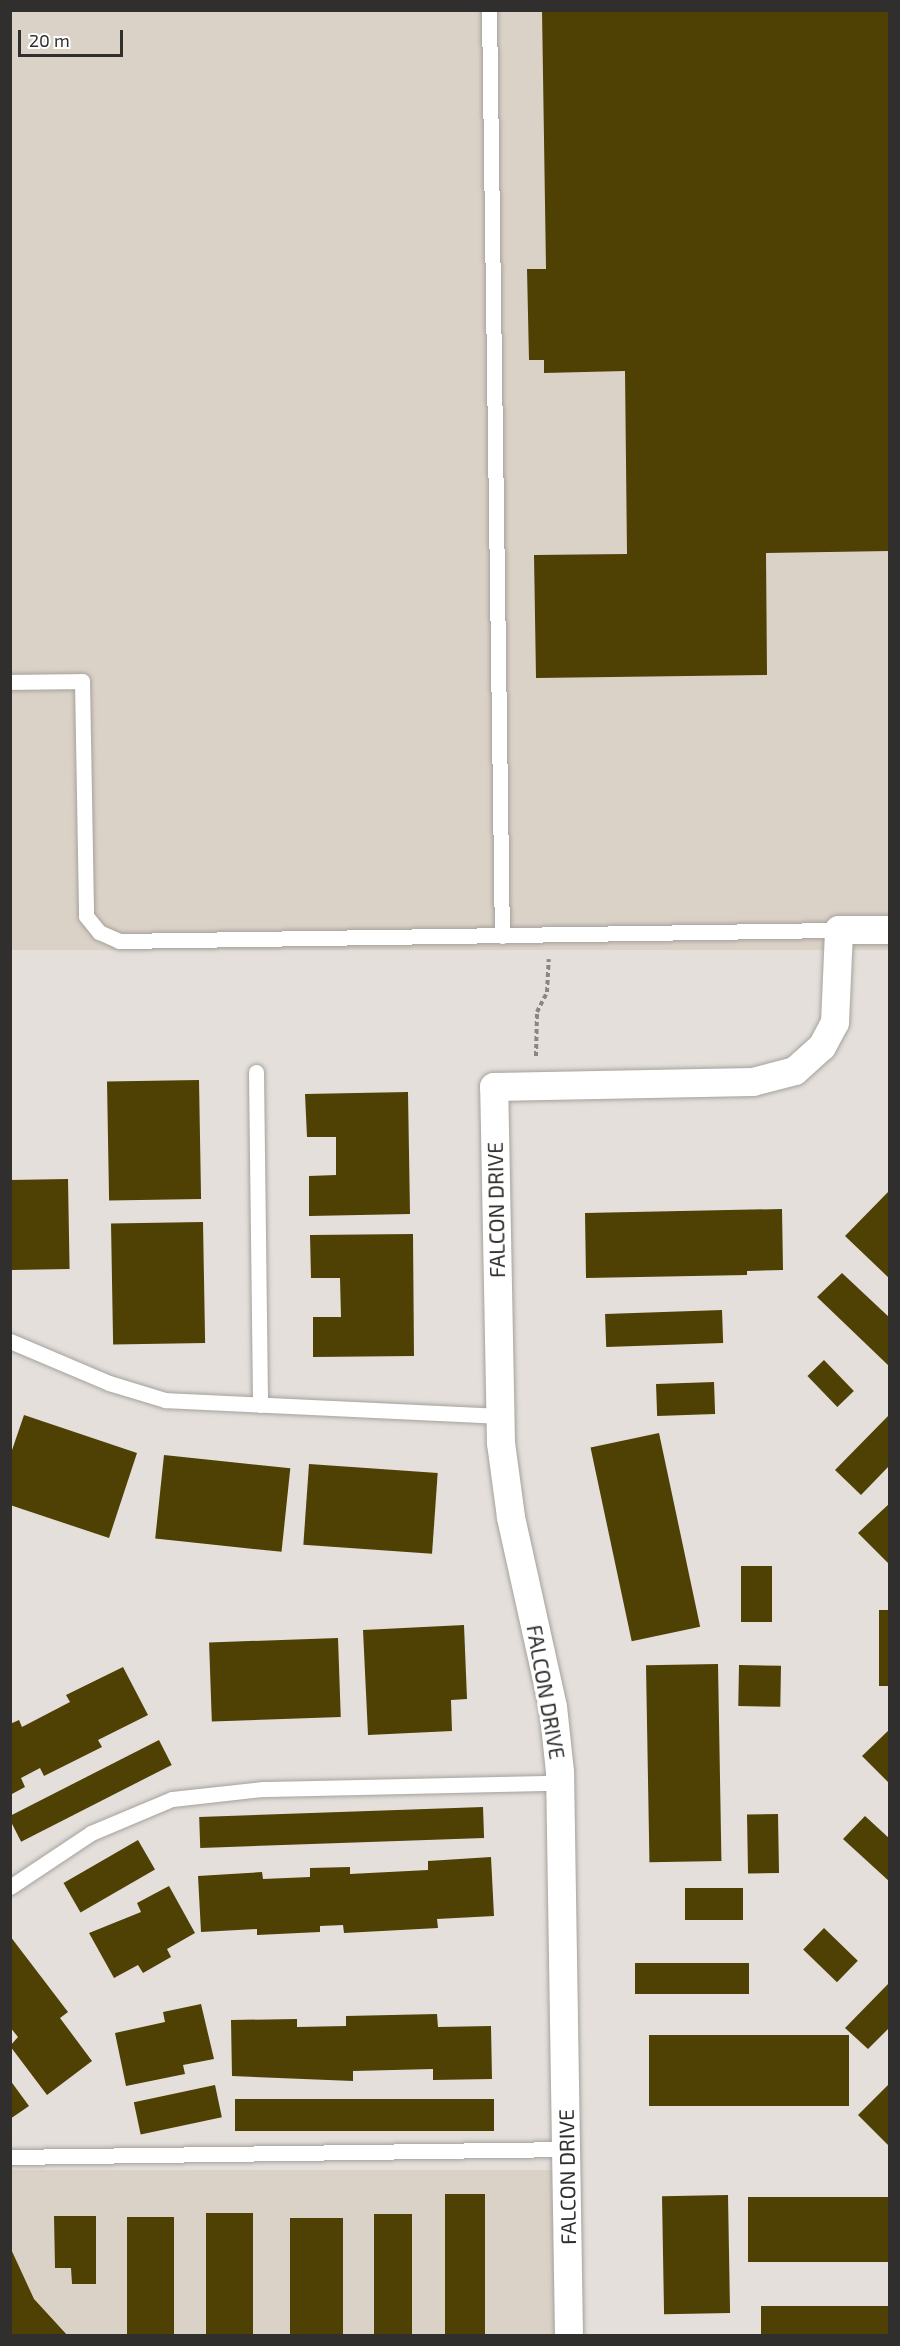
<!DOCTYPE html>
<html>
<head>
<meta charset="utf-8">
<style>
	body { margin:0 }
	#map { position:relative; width:900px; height:2346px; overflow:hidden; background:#e4dfda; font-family:"Exo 2",sans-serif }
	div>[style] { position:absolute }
	.built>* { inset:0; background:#dbd2c7; transform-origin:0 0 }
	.building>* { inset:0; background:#4f4004; transform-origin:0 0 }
	.path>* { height:4px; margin-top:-2px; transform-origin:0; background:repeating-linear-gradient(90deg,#898682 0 4.5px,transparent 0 7.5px) }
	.roads { filter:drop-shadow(0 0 2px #a5a19c) drop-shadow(0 0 2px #a5a19c) }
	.lane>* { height:15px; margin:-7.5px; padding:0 7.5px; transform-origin:7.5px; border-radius:7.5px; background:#fff }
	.street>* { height:28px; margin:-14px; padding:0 14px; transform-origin:14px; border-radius:14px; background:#fff }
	span { translate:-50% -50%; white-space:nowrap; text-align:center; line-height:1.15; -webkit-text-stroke:6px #fff; paint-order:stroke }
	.street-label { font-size:21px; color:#312f2d }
	.frame { position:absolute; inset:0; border:12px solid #312f2d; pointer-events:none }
	.scale { position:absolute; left:18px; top:30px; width:105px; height:27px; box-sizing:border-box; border:3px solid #312f2d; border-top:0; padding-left:8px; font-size:18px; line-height:21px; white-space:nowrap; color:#312f2d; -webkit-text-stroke:4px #fff; paint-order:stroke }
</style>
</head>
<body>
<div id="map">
	<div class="built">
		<i style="left:10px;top:11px;width:879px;height:939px"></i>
		<i style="left:568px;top:2170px;width:165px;height:558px;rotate:90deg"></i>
	</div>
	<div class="building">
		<i style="clip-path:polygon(542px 10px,890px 10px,890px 551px,766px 553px,767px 675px,536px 678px,534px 555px,627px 554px,625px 371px,544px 373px,544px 360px,529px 360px,527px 269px,546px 269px)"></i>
		<i style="left:199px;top:1080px;width:119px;height:92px;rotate:89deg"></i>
		<i style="clip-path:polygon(408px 1092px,410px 1214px,309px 1216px,309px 1176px,336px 1175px,336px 1137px,307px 1137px,305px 1094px)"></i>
		<i style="left:68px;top:1179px;width:90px;height:58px;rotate:89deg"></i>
		<i style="clip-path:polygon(890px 1190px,890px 1279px,845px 1236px)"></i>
		<i style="clip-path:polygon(782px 1209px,783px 1270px,747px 1271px,747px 1275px,586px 1278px,585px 1213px)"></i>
		<i style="left:203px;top:1222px;width:121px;height:92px;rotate:89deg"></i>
		<i style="clip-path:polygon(413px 1234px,414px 1356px,313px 1357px,313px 1317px,341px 1317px,340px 1278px,311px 1278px,310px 1235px)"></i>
		<i style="clip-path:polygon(842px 1273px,890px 1318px,890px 1367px,817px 1297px)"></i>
		<i style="left:722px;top:1310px;width:33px;height:117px;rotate:88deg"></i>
		<i style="left:824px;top:1360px;width:43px;height:23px;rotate:46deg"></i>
		<i style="left:714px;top:1382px;width:32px;height:58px;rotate:88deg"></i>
		<i style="clip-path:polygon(890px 1414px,890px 1465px,861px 1495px,835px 1470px)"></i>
		<i style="clip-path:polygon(24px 1415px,137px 1453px,109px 1538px,10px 1505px,10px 1456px)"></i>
		<i style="left:659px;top:1433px;width:198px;height:70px;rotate:78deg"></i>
		<i style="left:164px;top:1455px;width:127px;height:84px;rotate:6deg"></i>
		<i style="left:309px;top:1464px;width:129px;height:81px;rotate:4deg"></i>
		<i style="clip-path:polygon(890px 1503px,890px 1565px,858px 1533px)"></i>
		<i style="left:741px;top:1566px;width:31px;height:56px"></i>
		<i style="left:879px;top:1610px;width:11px;height:76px"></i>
		<i style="clip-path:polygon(464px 1625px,467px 1699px,451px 1700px,452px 1731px,368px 1735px,363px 1630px)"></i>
		<i style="left:338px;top:1638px;width:79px;height:129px;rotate:88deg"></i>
		<i style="left:718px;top:1664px;width:197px;height:72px;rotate:89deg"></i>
		<i style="left:739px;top:1665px;width:42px;height:41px;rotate:1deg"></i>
		<i style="clip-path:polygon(123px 1667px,148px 1715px,98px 1740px,102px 1747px,44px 1776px,40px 1768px,21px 1778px,25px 1787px,10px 1795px,10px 1724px,19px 1720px,22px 1727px,70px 1702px,66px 1695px)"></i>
		<i style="clip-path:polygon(890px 1729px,890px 1784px,862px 1756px)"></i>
		<i style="left:159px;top:1740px;width:28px;height:169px;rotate:63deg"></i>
		<i style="left:483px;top:1807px;width:31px;height:284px;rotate:88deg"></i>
		<i style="left:778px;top:1814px;width:59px;height:31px;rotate:89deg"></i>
		<i style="clip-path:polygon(865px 1816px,890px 1839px,890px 1882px,843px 1839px)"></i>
		<i style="left:138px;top:1840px;width:34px;height:86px;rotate:60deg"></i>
		<i style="clip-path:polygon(491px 1857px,494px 1916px,437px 1919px,438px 1928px,344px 1933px,343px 1925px,320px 1926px,320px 1932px,257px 1935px,257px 1929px,201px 1932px,198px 1876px,262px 1872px,263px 1879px,310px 1877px,310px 1868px,350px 1867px,350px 1874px,428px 1870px,428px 1861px)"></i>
		<i style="clip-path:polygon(169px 1886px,195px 1933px,167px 1949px,171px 1957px,143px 1973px,138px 1965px,114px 1978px,89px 1933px,141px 1912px,137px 1903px)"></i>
		<i style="left:685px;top:1888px;width:58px;height:32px"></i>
		<i style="left:824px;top:1928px;width:47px;height:30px;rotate:44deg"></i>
		<i style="clip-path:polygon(10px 1936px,68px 2012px,60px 2018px,92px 2061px,47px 2095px,10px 2046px,18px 2037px,10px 2027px)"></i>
		<i style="left:749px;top:1963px;width:31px;height:114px;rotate:90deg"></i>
		<i style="clip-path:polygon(890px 1982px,890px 2027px,868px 2049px,845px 2028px)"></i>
		<i style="clip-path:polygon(201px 2004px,214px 2059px,183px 2065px,185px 2074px,126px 2086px,115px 2033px,165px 2022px,163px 2012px)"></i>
		<i style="clip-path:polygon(437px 2014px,438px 2027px,491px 2026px,492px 2079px,433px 2080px,433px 2069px,353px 2071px,353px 2081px,232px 2076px,231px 2020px,297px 2019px,297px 2027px,346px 2026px,346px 2016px)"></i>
		<i style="left:649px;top:2035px;width:200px;height:71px"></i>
		<i style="clip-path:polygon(10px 2080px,29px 2106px,10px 2119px)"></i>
		<i style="clip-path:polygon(890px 2083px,890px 2147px,858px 2115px)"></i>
		<i style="left:215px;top:2085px;width:33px;height:83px;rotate:78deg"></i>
		<i style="left:494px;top:2099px;width:32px;height:259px;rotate:90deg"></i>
		<i style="left:485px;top:2194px;width:142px;height:40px;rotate:90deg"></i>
		<i style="left:728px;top:2195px;width:118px;height:66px;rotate:89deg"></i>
		<i style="left:890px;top:2197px;width:65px;height:142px;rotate:90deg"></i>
		<i style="left:206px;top:2213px;width:47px;height:123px"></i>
		<i style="left:374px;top:2214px;width:38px;height:122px"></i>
		<i style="clip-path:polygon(54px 2216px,96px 2216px,96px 2284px,72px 2284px,71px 2268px,55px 2268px)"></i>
		<i style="left:127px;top:2217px;width:47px;height:119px"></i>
		<i style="left:290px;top:2218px;width:53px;height:118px"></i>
		<i style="clip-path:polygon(10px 2247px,34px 2299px,68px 2336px,10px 2336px)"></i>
		<i style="left:890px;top:2306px;width:30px;height:129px;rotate:90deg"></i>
	</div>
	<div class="path">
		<i style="left:536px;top:1056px;width:44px;rotate:-88.7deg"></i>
		<i style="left:537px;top:1012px;width:22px;rotate:-63deg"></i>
		<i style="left:547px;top:992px;width:33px;rotate:-87deg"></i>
	</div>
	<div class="roads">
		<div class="lane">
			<i style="left:489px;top:10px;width:926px;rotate:89.2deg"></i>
			<i style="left:10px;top:682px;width:72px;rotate:-0.8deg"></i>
			<i style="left:82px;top:681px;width:235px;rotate:89deg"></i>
			<i style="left:86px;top:916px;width:21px;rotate:51deg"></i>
			<i style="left:99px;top:932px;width:22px;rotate:24deg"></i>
			<i style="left:119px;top:941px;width:720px;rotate:-0.88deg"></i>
			<i style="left:256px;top:1072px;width:333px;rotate:89.3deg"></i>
			<i style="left:10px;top:1341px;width:108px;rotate:23deg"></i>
			<i style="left:109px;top:1383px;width:59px;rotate:16.9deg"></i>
			<i style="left:165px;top:1400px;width:335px;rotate:2.7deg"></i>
			<i style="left:10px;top:1887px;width:97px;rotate:-33.7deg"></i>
			<i style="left:91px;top:1833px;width:88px;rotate:-22.8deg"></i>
			<i style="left:172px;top:1799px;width:92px;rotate:-6.3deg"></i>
			<i style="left:263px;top:1789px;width:297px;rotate:-1.2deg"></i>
			<i style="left:10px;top:2157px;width:558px;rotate:-0.82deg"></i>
		</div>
		<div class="street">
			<i style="left:569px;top:2336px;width:564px;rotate:-90.91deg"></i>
			<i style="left:560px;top:1772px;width:65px;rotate:-96.1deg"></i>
			<i style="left:553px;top:1707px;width:195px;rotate:-102.5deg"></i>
			<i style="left:511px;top:1517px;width:75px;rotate:-97.7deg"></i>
			<i style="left:501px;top:1443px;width:356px;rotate:-91.1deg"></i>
			<i style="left:494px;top:1087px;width:259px;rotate:-1.1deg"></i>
			<i style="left:753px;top:1082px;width:43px;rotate:-14.7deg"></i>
			<i style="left:795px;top:1071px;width:36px;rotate:-42deg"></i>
			<i style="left:822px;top:1047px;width:27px;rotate:-62deg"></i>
			<i style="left:835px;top:1023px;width:93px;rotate:-87.5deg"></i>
			<i style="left:839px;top:930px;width:51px"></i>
		</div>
	</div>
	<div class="street-label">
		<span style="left:496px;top:1210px;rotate:-91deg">FALCON DRIVE</span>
		<span style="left:546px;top:1692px;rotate:80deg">FALCON DRIVE</span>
		<span style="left:567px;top:2177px;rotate:-91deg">FALCON DRIVE</span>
	</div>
	<div class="frame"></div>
	<div class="scale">20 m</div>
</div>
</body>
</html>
